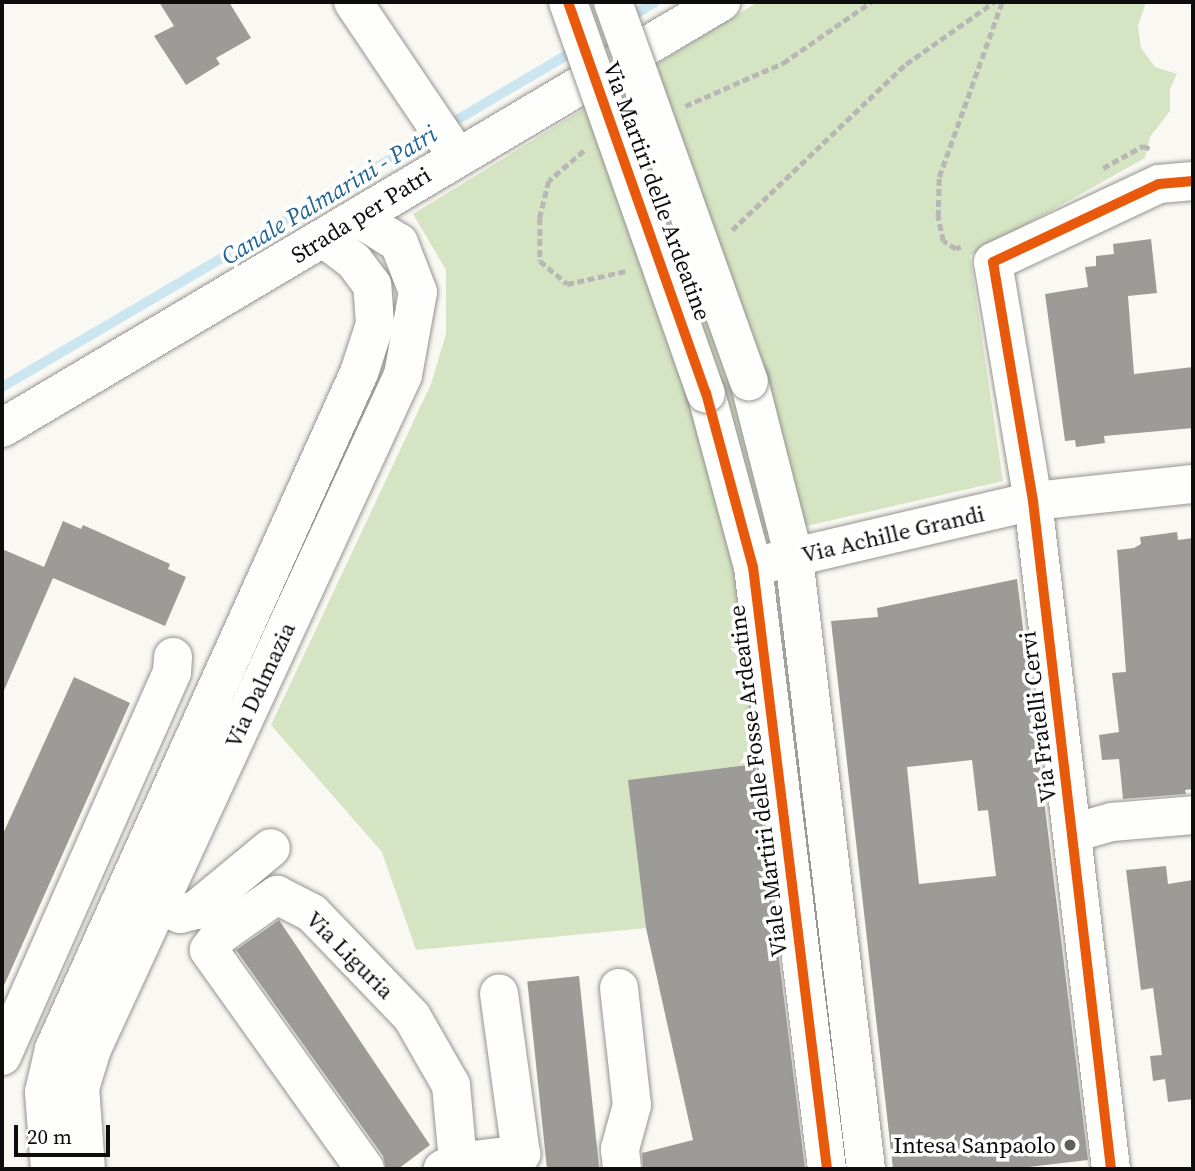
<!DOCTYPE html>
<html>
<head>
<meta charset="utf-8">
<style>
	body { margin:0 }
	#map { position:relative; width:1195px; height:1171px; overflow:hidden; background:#faf8f2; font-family:"Source Serif 4",serif }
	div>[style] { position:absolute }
	.forest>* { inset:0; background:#d5e4c2 }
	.stream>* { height:10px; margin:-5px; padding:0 5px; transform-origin:5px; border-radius:5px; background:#cbe5f1 }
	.building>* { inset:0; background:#9d9b97; transform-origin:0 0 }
	.path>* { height:4.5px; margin-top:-2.25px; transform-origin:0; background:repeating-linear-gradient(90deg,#b8b7b6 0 7px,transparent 0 10.5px) }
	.roads { filter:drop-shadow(0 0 2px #949390) drop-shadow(0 0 2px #949390) }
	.minor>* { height:38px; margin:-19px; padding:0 19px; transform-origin:19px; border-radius:19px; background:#fefefd }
	.bridges { filter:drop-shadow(0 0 2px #949390) drop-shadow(0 0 2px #949390) }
	.minor-bridge>* { height:38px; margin:-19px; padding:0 19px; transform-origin:19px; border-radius:19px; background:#fefefd }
	.cycleway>* { height:10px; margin:-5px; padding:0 5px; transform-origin:5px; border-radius:5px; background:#e8590c }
	.dots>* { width:19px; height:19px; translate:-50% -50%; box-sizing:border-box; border:4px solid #fff; border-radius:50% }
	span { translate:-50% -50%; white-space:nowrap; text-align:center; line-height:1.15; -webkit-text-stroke:7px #fff; paint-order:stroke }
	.street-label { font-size:23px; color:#0d0d0d }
	.poi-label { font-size:23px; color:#0d0d0d }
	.right { translate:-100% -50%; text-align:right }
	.water-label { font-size:24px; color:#226592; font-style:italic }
	.frame { position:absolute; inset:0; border:4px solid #0d0d0d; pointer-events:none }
	.scale { position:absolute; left:14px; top:1125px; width:96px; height:32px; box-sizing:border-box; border:4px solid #0d0d0d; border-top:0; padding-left:9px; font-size:21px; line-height:24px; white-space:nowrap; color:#0d0d0d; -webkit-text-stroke:5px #fff; paint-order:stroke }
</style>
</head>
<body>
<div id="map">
	<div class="forest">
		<i style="clip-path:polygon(758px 2px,1146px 2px,1138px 26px,1141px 48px,1155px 67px,1177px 74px,1170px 89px,1170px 111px,1150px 137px,1145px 158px,970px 256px,1003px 481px,732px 543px,761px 763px,629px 780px,646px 928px,416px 950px,382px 852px,271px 725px,431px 384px,446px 334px,446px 270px,413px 214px)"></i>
	</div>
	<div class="stream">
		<i style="left:626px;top:20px;width:34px;rotate:-32deg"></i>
		<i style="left:445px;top:127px;width:153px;rotate:-30.6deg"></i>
		<i style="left:2px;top:387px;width:498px;rotate:-30.4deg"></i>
	</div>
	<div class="building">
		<i style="clip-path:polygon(159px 2px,229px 2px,251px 38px,216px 58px,220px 64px,186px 85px,154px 36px,174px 26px)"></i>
		<i style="clip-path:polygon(1151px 239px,1157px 293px,1128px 296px,1134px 374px,1193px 367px,1193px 428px,1104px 436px,1105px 443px,1076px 447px,1075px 440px,1065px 441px,1045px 294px,1088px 287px,1085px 267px,1096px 266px,1096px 256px,1114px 254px,1113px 244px)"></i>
		<i style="clip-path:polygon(63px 521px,81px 529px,83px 525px,170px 564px,168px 569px,186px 577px,165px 626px,53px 578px,2px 695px,2px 549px,44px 567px)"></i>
		<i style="clip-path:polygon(1177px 532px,1178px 540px,1193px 538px,1193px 789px,1185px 790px,1186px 794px,1123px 799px,1119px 759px,1102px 760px,1099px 735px,1119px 732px,1112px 673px,1126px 672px,1117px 550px,1134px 548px,1141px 544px,1140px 537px)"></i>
		<i style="clip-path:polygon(evenodd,1017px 579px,1088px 1160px,1011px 1169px,893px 1169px,831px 621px,878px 617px,877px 608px,1017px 579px,972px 760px,978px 811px,988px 810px,996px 876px,919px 884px,907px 767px,972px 760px)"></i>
		<i style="clip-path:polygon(74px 677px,130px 703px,2px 990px,2px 836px)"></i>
		<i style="clip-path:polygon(755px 764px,805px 1169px,643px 1169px,642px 1153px,693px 1140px,646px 928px,628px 780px)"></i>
		<i style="clip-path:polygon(1166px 866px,1168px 884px,1193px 880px,1193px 1099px,1168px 1102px,1165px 1079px,1153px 1081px,1150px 1056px,1162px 1055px,1153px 988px,1141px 990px,1126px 870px)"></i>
		<i style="clip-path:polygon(279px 920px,430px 1145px,398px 1169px,386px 1169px,383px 1156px,236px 950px)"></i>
		<i style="left:579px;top:976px;width:194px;height:52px;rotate:84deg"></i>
	</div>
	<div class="path">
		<i style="left:685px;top:106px;width:107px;rotate:-23.7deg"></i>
		<i style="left:783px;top:63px;width:107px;rotate:-34.7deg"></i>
		<i style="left:584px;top:151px;width:46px;rotate:139.4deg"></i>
		<i style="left:549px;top:181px;width:38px;rotate:104deg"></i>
		<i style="left:540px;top:218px;width:43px;rotate:90deg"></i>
		<i style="left:540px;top:261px;width:35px;rotate:40deg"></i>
		<i style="left:567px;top:284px;width:60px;rotate:-12.4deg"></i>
		<i style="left:1103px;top:168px;width:46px;rotate:-28.8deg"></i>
		<i style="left:1143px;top:146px;width:9px;rotate:21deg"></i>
		<i style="left:732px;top:230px;width:240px;rotate:-43.7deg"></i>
		<i style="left:906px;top:64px;width:108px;rotate:-35.2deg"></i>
		<i style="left:961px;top:247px;width:5px;rotate:158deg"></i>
		<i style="left:956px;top:249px;width:15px;rotate:-148deg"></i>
		<i style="left:943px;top:241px;width:25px;rotate:-102deg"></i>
		<i style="left:938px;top:217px;width:40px;rotate:-88.6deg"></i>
		<i style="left:939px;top:177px;width:186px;rotate:-70.2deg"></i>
	</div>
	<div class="roads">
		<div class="minor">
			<i style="left:353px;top:2px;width:186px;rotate:56deg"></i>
			<i style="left:749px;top:381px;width:183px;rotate:75.7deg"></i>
			<i style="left:794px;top:558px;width:615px;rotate:83.28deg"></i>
			<i style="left:706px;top:393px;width:180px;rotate:74.9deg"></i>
			<i style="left:753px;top:567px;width:607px;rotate:82.99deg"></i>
			<i style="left:2px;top:428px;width:836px;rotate:-30.65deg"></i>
			<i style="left:769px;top:563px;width:271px;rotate:-13.2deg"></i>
			<i style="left:1033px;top:501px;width:161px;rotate:-6.1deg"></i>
			<i style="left:1073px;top:833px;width:41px;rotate:-15.8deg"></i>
			<i style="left:1112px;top:822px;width:81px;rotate:-4.9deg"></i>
			<i style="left:158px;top:905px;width:24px;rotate:22deg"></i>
			<i style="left:180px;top:914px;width:16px;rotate:-14deg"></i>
			<i style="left:196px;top:910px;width:97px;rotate:-39.6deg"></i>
			<i style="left:619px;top:988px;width:118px;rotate:83.7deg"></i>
			<i style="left:632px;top:1105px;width:46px;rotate:105.3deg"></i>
			<i style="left:620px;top:1149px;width:20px;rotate:84deg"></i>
			<i style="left:2px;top:1056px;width:420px;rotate:-66.1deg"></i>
			<i style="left:172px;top:672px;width:15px;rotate:-86deg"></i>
			<i style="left:458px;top:1162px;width:64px;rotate:-7.2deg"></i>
			<i style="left:521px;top:1154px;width:162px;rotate:-97.8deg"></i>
			<i style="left:50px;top:1169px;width:77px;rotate:-94.5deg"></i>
			<i style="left:44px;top:1092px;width:44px;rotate:-76.9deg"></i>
			<i style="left:54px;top:1049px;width:742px;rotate:-65.72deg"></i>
			<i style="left:359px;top:373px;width:52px;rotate:-71.9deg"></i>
			<i style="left:375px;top:324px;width:39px;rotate:-94deg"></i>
			<i style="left:372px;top:285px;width:30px;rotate:-127deg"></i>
			<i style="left:354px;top:261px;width:36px;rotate:-143deg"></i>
			<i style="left:86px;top:1169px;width:81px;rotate:-94.2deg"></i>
			<i style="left:80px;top:1088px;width:41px;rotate:-72.9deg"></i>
			<i style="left:92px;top:1049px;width:742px;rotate:-65.23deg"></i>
			<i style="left:403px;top:375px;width:84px;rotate:-79.8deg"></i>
			<i style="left:418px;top:292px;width:53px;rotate:-111.2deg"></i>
			<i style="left:399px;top:243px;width:46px;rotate:-148.4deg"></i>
			<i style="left:365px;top:1169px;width:269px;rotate:-125.5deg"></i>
			<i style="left:209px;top:950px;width:19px;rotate:-54deg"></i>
			<i style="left:220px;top:935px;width:70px;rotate:-35.1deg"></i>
			<i style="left:277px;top:895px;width:39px;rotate:27deg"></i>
			<i style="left:312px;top:913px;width:144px;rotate:46.1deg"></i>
			<i style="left:412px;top:1017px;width:78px;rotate:60.2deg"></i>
			<i style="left:451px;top:1085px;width:77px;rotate:84.8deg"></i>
			<i style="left:458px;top:1162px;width:17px;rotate:155deg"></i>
			<i style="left:1111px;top:1169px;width:673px;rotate:-96.66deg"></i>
			<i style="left:1033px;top:501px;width:242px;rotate:-99.5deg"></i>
			<i style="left:993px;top:262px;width:183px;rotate:-25.2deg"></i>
			<i style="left:1159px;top:184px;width:34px;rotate:-5deg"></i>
		</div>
	</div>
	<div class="bridges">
		<div class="minor-bridge">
			<i style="left:568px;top:2px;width:415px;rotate:70.6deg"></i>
			<i style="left:613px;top:2px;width:403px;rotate:70.3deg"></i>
		</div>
	</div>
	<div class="cycleway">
		<i style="left:568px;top:2px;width:415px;rotate:70.6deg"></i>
		<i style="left:706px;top:393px;width:180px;rotate:74.9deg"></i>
		<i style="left:753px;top:567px;width:607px;rotate:82.99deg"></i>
		<i style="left:1111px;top:1169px;width:673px;rotate:-96.66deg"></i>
		<i style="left:1033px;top:501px;width:242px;rotate:-99.5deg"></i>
		<i style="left:993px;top:262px;width:183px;rotate:-25.2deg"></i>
		<i style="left:1159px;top:184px;width:34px;rotate:-5deg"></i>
	</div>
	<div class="dots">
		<i style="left:1070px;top:1145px;background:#605f5d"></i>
	</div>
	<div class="street-label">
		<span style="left:657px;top:191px;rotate:70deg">Via Martiri delle Ardeatine</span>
		<span style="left:361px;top:215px;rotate:-32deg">Strada per Patri</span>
		<span style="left:893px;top:534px;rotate:-13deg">Via Achille Grandi</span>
		<span style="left:260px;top:685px;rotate:-65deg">Via Dalmazia</span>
		<span style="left:1038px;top:717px;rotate:-97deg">Via Fratelli Cervi</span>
		<span style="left:758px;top:781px;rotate:-97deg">Viale Martiri delle Fosse Ardeatine</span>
		<span style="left:350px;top:955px;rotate:45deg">Via Liguria</span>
	</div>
	<div class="poi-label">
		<span class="right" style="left:1056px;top:1145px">Intesa Sanpaolo</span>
	</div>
	<div class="water-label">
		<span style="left:329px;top:195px;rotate:-31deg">Canale Palmarini - Patri</span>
	</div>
	<div class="frame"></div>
	<div class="scale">20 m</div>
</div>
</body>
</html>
